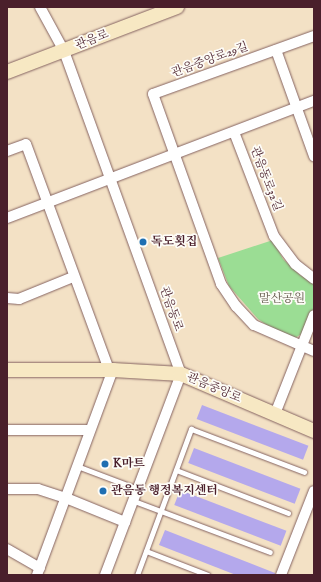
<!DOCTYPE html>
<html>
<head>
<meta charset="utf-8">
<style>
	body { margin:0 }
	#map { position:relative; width:321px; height:582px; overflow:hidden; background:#f3e1c5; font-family:"IM FELL English","Noto Serif KR",serif }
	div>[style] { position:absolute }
	.green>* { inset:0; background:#9bdd94 }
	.building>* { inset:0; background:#b4a8ec; transform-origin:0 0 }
	.roads { filter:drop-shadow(0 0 1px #856361) drop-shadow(0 0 1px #856361) }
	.lane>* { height:5px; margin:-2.5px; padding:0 2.5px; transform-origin:2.5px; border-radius:2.5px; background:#fff }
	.street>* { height:10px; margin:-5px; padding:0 5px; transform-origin:5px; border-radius:5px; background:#fff }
	.secondary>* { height:14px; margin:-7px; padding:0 7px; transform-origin:7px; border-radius:7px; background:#f7e8c3 }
	.dots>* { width:11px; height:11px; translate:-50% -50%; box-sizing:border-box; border:2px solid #fdfcf7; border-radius:50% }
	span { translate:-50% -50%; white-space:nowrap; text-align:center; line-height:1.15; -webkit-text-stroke:3.5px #fdfcf7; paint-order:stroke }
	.street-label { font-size:12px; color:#4a1f2b }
	.poi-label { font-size:12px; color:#4a1f2b; font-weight:700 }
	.left { translate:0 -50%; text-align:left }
	.park-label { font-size:12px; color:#62584a }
	.frame { position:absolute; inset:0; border:8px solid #4a1f2b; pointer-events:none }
</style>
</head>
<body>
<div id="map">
	<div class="green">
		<i style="clip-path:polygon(273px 240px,283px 259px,300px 275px,314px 283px,314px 308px,303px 333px,295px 338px,268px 326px,258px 319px,229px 286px,218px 258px)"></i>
	</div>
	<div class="building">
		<i style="left:202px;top:405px;width:114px;height:15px;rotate:21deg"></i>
		<i style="left:194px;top:448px;width:114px;height:16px;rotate:21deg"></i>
		<i style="left:180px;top:490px;width:114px;height:16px;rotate:21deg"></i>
		<i style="clip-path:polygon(165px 530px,275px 573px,275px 575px,236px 575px,159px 545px)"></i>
	</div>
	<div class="roads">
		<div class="lane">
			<i style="left:77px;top:466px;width:65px;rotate:20.7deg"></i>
			<i style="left:176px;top:470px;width:120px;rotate:21deg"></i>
			<i style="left:134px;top:501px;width:145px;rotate:20.6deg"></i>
			<i style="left:146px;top:551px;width:66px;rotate:21.2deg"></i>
			<i style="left:137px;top:575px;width:156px;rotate:-69.7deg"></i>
			<i style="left:191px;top:429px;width:121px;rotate:20.8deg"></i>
		</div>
		<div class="street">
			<i style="left:40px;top:7px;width:50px;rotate:61.4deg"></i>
			<i style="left:64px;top:51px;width:344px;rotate:70.1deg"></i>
			<i style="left:181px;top:374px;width:215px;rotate:110.7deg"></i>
			<i style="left:314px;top:36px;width:171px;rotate:160.2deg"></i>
			<i style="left:153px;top:94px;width:202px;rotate:70.3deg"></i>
			<i style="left:221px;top:284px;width:27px;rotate:56deg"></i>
			<i style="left:236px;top:306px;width:26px;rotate:47deg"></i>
			<i style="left:254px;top:325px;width:65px;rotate:23.4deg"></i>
			<i style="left:276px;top:50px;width:113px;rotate:70.3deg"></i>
			<i style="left:234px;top:132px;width:111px;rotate:69deg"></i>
			<i style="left:274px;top:236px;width:35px;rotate:53deg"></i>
			<i style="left:295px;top:264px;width:24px;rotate:38deg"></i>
			<i style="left:7px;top:151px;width:20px;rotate:-20deg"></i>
			<i style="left:26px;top:144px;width:241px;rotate:69.8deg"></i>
			<i style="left:7px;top:218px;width:329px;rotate:-20.9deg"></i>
			<i style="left:7px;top:298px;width:12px;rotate:5deg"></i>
			<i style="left:19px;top:299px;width:58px;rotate:-22.2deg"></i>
			<i style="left:275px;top:414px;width:106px;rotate:-68.5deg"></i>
			<i style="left:7px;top:430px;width:83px"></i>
			<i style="left:7px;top:489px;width:31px"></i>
			<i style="left:38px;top:489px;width:29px;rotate:18deg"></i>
			<i style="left:66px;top:498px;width:64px;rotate:22.1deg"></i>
			<i style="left:7px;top:549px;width:38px;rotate:30deg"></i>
			<i style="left:37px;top:575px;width:219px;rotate:-69.7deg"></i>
			<i style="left:281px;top:575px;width:90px;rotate:-68.6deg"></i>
		</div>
		<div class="secondary">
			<i style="left:7px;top:72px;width:182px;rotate:-20.9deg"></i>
			<i style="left:7px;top:370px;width:106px"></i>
			<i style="left:113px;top:370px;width:68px;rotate:3.4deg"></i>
			<i style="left:181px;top:374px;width:145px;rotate:23.2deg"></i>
		</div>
	</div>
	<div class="dots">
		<i style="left:143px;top:242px;background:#1f6fb2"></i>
		<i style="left:105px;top:464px;background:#1f6fb2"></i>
		<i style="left:103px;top:491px;background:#1f6fb2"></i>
	</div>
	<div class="street-label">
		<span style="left:92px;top:40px;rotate:-21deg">관음로</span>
		<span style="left:210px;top:60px;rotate:-20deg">관음중앙로29길</span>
		<span style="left:266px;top:179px;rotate:69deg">관음동로32길</span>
		<span style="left:171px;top:309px;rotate:70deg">관음동로</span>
		<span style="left:214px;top:388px;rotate:23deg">관음중앙로</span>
	</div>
	<div class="poi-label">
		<span class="left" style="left:151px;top:242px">독도횟집</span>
		<span class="left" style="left:113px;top:464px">K마트</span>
		<span class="left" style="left:111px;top:491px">관음동 행정복지센터</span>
	</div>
	<div class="park-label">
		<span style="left:282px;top:299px">말산공원</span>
	</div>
	<div class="frame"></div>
</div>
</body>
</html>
